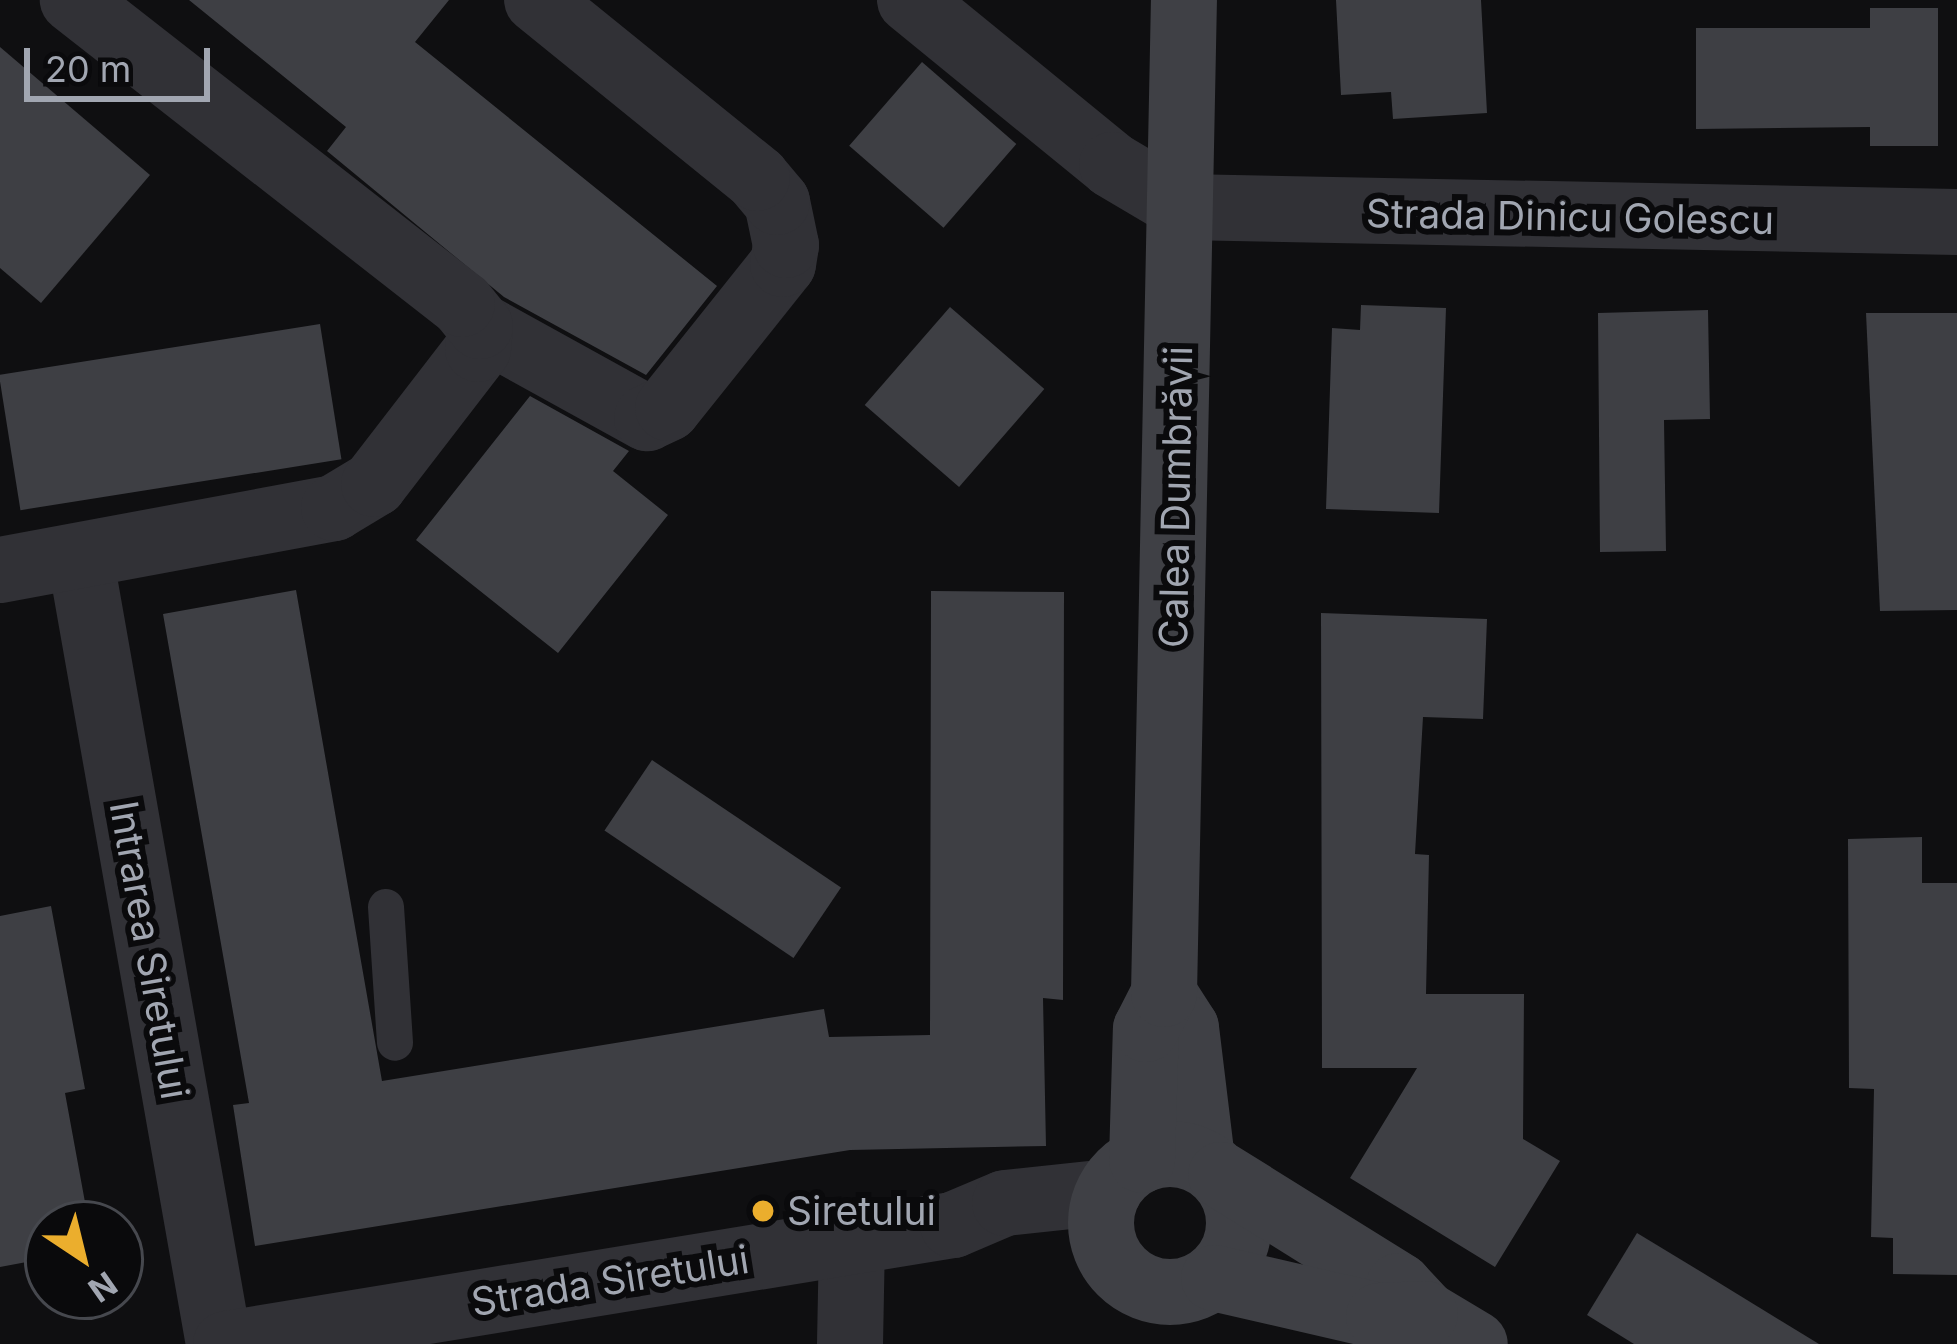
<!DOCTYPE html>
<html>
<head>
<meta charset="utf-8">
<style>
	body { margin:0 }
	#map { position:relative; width:1957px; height:1344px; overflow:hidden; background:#0f0f11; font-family:Inter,sans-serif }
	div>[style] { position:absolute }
	.building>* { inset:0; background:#3e3f44; transform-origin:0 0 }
	.service>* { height:36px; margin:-18px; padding:0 18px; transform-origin:18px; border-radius:18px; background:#313136 }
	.minor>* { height:66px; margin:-33px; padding:0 33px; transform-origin:33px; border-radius:33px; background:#313136 }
	.tertiary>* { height:66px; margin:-33px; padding:0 33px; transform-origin:33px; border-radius:33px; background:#313136 }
	.secondary>* { height:66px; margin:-33px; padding:0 33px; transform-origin:33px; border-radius:33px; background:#3f4045 }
	.secondary>.ring { margin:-33px; padding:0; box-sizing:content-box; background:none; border:66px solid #3f4045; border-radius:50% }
	.dots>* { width:33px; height:33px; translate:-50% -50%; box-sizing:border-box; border:6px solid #0a0a0c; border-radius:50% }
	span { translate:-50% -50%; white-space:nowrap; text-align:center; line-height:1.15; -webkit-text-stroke:12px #0a0a0c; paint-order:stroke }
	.street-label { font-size:39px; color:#a1a6b1 }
	.poi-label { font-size:39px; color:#a1a6b1 }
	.left { translate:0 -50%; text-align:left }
	.north { position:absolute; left:24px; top:1200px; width:120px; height:120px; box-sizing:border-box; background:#0a0a0c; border:3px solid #46484e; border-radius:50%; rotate:145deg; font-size:33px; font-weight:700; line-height:48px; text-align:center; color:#a1a6b1 }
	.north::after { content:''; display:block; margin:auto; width:42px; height:54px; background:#ebae2d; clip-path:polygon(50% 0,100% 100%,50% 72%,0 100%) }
	.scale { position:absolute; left:24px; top:48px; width:186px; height:54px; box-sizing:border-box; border:6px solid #a1a6b1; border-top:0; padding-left:15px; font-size:36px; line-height:42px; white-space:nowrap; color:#a1a6b1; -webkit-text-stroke:9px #0a0a0c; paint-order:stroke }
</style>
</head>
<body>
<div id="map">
	<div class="building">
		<i style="clip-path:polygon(189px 0,449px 0,415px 42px,717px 286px,646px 375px,504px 297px,327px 151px,346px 127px)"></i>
		<i style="clip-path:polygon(1336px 0,1481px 0,1487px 113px,1393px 119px,1391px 92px,1341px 95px)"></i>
		<i style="clip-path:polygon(1870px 8px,1938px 8px,1938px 146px,1870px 146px,1870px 127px,1696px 129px,1696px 28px,1870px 28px)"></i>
		<i style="clip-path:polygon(0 47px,150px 175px,41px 303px,0 268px)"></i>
		<i style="left:922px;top:62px;width:125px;height:111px;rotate:41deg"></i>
		<i style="clip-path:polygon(1361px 305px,1446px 308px,1439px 513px,1326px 509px,1332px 328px,1360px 330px)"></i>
		<i style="left:950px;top:307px;width:125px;height:130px;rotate:41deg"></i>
		<i style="clip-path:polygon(1708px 310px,1710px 419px,1664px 420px,1666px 551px,1600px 552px,1598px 313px)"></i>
		<i style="clip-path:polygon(1866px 313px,1957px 313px,1957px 610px,1880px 611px)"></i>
		<i style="left:320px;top:324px;width:137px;height:325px;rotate:81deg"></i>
		<i style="clip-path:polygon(530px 396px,629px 451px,613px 471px,668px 515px,558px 653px,416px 540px)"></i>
		<i style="clip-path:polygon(296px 590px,382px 1081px,824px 1009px,829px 1037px,930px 1035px,931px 591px,1064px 592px,1063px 1000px,1043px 998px,1046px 1146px,850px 1150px,255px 1246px,233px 1105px,249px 1103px,163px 614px)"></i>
		<i style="clip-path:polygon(1321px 613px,1487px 619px,1483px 719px,1423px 717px,1415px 854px,1429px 855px,1426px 994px,1524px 994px,1523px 1139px,1560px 1161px,1495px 1267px,1350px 1178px,1417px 1068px,1322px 1068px)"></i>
		<i style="left:652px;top:760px;width:228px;height:85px;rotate:34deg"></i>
		<i style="clip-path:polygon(1922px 837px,1922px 883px,1957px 883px,1957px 1275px,1893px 1274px,1893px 1238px,1871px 1237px,1874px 1089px,1849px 1088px,1848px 839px)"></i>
		<i style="clip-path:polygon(51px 906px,85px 1089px,65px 1093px,89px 1224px,48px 1224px,48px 1258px,0 1267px,0 916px)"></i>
		<i style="clip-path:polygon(1637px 1233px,1703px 1273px,1819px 1344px,1634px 1344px,1587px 1315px)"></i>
	</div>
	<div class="service">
		<i style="left:386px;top:907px;width:136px;rotate:86.2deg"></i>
	</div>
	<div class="minor">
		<i style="left:910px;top:0;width:261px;rotate:39.2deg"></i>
		<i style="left:1112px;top:165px;width:82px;rotate:30.6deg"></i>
		<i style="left:1183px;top:207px;width:774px;rotate:1.11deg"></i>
		<i style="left:480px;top:326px;width:191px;rotate:28.9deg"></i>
		<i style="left:647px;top:418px;width:23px;rotate:-25deg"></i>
		<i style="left:668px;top:408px;width:184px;rotate:-51.4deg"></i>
		<i style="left:783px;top:264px;width:19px;rotate:-81deg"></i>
		<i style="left:786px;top:245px;width:44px;rotate:-101.8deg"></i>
		<i style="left:777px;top:202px;width:31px;rotate:-130deg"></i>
		<i style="left:757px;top:178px;width:283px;rotate:-141deg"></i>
		<i style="left:80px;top:556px;width:800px;rotate:80deg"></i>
		<i style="left:0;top:570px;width:340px;rotate:-10.5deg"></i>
		<i style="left:334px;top:508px;width:47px;rotate:-31deg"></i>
		<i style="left:374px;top:484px;width:170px;rotate:-52.4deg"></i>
		<i style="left:478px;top:349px;width:23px;rotate:-85deg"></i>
		<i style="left:480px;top:326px;width:28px;rotate:-129deg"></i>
		<i style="left:462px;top:304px;width:494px;rotate:-142deg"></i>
		<i style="left:850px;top:1344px;width:103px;rotate:-88.9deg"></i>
	</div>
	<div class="tertiary">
		<i style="left:226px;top:1344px;width:737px;rotate:-9.3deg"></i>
		<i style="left:953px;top:1225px;width:56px;rotate:-22.9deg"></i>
		<i style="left:1005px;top:1203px;width:104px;rotate:-6.1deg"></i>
	</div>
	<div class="secondary">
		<i style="left:1164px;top:994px;width:40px;rotate:57.1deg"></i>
		<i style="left:1186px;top:1028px;width:134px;rotate:83.1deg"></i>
		<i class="ring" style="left:1101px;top:1154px;width:72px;height:72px"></i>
		<i style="left:1142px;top:1160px;width:131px;rotate:-88.3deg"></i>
		<i style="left:1146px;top:1029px;width:39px;rotate:-63deg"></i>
		<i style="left:1164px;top:994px;width:994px;rotate:-88.85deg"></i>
		<i style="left:1221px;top:1175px;width:210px;rotate:31.9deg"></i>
		<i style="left:1399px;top:1286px;width:38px;rotate:47deg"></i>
		<i style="left:1425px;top:1314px;width:58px;rotate:31deg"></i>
		<i style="left:1214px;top:1278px;width:169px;rotate:13deg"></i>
		<i style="left:1379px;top:1316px;width:46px;rotate:-2.5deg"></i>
	</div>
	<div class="dots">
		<i style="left:763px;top:1211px;background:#ebae2d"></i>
	</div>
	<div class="street-label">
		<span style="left:1570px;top:217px;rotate:1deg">Strada Dinicu Golescu</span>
		<span style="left:1176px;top:497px;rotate:-89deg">Calea Dumbrăvii</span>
		<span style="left:149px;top:950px;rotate:80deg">Intrarea Siretului</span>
		<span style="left:610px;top:1281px;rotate:-9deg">Strada Siretului</span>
	</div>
	<div class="poi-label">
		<span class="left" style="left:787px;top:1211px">Siretului</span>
	</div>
	<div class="north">N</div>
	<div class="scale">20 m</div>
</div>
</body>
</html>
